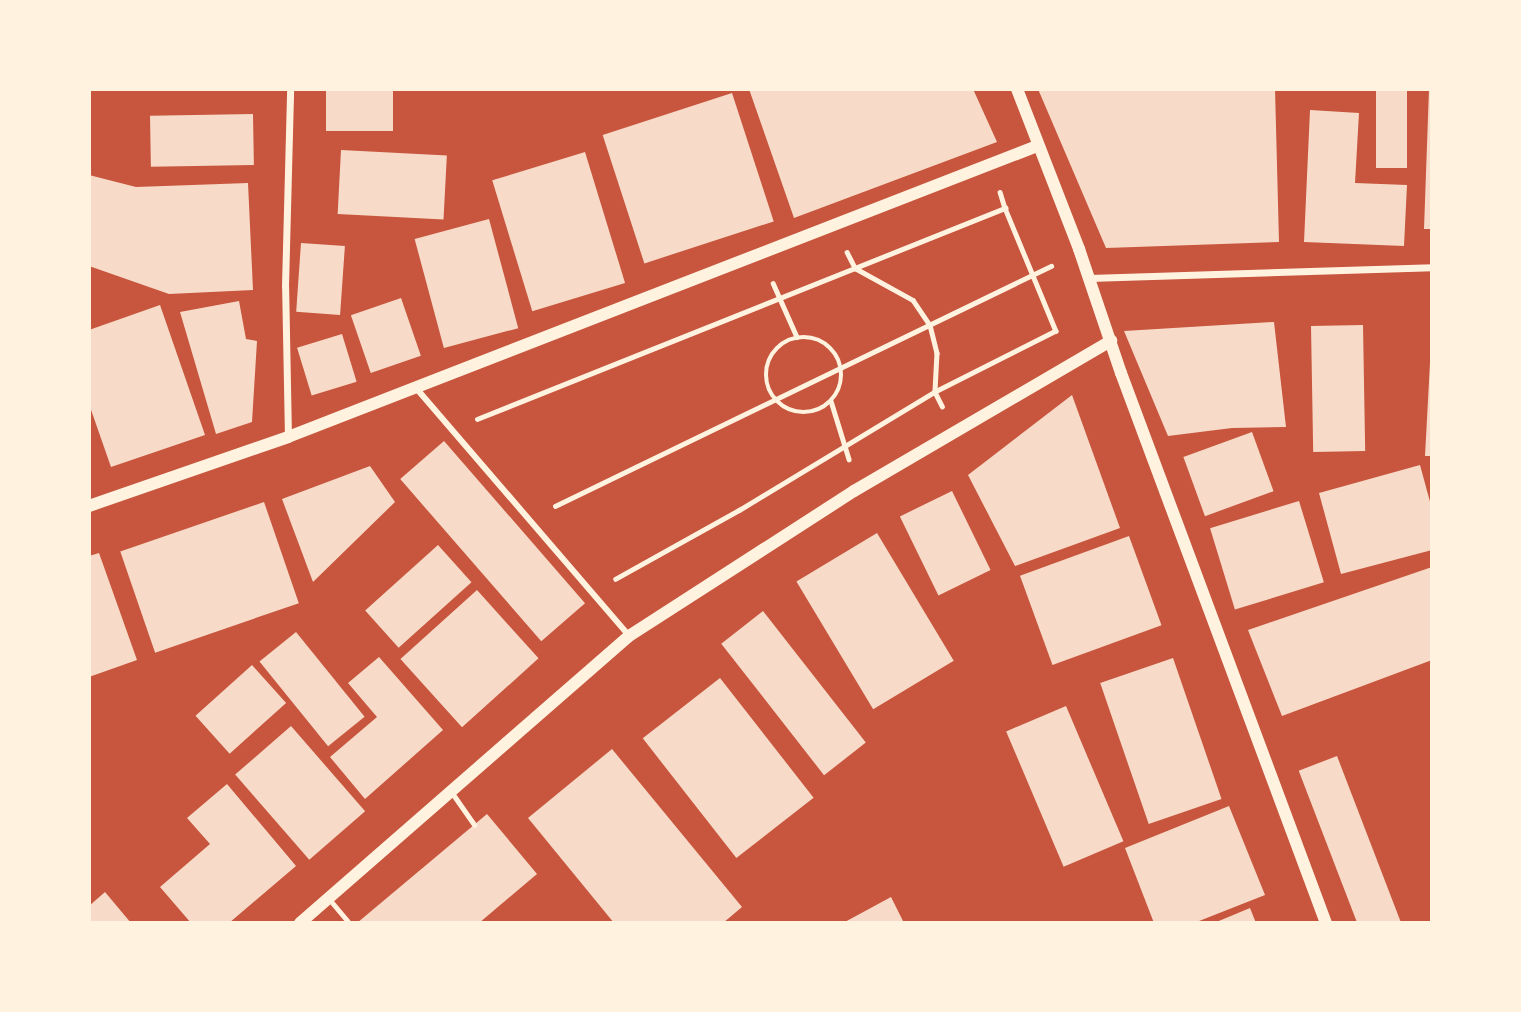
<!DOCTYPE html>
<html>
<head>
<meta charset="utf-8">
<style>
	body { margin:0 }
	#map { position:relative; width:1521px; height:1012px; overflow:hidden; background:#c8553d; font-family:"Crimson Pro",serif }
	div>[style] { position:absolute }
	.building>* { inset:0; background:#f7dbc8; transform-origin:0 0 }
	.path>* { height:4.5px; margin:-2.25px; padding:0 2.25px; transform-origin:2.25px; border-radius:2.25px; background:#fff3e0 }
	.path>.ring { margin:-2.25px; padding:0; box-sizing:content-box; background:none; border:4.5px solid #fff3e0; border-radius:50% }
	.service>* { height:5px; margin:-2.5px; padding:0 2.5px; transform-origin:2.5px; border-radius:2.5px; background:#fff3e0 }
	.pedestrian>* { height:6px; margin:-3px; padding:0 3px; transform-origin:3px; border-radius:3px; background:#fff3e0 }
	.minor>* { height:7px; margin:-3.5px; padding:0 3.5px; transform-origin:3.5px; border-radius:3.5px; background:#fff3e0 }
	.tertiary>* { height:12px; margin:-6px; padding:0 6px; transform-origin:6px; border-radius:6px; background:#fff3e0 }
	span { translate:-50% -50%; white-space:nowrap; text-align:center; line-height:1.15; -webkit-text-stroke:7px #fff3e0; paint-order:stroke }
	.frame { position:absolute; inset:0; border:91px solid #fff3e0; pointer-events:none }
</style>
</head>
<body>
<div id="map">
	<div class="building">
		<i style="left:326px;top:89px;width:67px;height:42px"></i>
		<i style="clip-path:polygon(749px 89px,973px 89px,997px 142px,794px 218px)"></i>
		<i style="clip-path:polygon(1038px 89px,1275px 89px,1279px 242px,1106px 248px)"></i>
		<i style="left:1376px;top:89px;width:31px;height:79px"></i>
		<i style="clip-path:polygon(1429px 89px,1432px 89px,1432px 229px,1424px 229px)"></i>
		<i style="left:732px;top:93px;width:135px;height:136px;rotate:72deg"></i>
		<i style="clip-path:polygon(1310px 110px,1359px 113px,1355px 183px,1407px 185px,1404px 246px,1304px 242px)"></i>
		<i style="left:253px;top:114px;width:51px;height:103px;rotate:89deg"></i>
		<i style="left:341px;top:150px;width:106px;height:64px;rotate:3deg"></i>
		<i style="left:585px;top:152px;width:137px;height:97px;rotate:73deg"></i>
		<i style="clip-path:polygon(89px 175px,136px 187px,248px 183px,253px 290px,169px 294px,89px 266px)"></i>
		<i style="left:489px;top:219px;width:113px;height:77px;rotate:75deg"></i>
		<i style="left:301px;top:243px;width:44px;height:69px;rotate:4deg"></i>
		<i style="left:401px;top:298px;width:61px;height:53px;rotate:71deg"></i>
		<i style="clip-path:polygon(239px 301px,246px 339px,257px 341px,252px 422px,216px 434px,180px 312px)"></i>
		<i style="clip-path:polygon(160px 305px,205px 435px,111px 467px,89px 404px,89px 330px)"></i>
		<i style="clip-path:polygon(1274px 322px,1286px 427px,1232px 428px,1168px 436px,1124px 331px)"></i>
		<i style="left:1363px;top:325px;width:126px;height:52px;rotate:89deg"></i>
		<i style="left:342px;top:334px;width:50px;height:47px;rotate:73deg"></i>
		<i style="clip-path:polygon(1430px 363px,1432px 363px,1432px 456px,1425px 456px)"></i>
		<i style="clip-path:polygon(1072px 395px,1120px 528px,1015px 566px,968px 475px)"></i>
		<i style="left:1252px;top:432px;width:63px;height:73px;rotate:70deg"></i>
		<i style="left:444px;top:441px;width:215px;height:58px;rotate:49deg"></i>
		<i style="clip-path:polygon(1420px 465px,1432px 509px,1432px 550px,1341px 574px,1319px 493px)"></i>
		<i style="clip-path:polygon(370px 466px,395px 502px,313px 582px,282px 499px)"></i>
		<i style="left:952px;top:491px;width:88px;height:58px;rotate:64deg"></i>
		<i style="left:1299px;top:501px;width:85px;height:93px;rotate:73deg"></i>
		<i style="left:264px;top:502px;width:107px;height:152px;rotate:71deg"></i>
		<i style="left:877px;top:533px;width:149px;height:94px;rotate:59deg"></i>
		<i style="left:1129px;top:536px;width:95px;height:116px;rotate:70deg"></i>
		<i style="left:438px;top:545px;width:50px;height:98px;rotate:48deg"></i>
		<i style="clip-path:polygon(99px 553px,137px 660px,89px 677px,89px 556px)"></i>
		<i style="clip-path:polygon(1432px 567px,1432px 660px,1282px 716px,1248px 630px)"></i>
		<i style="left:477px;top:590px;width:92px;height:103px;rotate:48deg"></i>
		<i style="left:763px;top:611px;width:167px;height:53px;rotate:52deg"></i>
		<i style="left:296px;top:632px;width:109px;height:47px;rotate:51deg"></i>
		<i style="clip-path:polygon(379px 657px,443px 730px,365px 799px,330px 757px,377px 717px,348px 683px)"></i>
		<i style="left:1173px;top:658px;width:149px;height:77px;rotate:71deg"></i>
		<i style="left:252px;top:665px;width:51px;height:76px;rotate:48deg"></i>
		<i style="left:720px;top:678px;width:152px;height:98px;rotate:52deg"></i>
		<i style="left:1066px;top:706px;width:147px;height:65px;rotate:67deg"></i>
		<i style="left:291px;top:726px;width:113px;height:74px;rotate:49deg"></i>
		<i style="clip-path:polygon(612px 749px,742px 907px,723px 923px,614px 923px,528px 818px)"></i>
		<i style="left:1337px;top:756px;width:179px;height:41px;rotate:69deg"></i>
		<i style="clip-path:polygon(227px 784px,296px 866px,229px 923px,191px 923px,160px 887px,210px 844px,187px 818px)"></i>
		<i style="clip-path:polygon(1229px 806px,1265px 895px,1194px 923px,1154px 923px,1125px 848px)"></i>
		<i style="clip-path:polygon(487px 814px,537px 874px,479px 923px,357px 923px)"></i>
		<i style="clip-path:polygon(105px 892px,131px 923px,89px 923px,89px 906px)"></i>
		<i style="clip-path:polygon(891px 897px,904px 923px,843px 923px)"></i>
		<i style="clip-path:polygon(1250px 908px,1256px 923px,1214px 923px)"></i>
	</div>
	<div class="path">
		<i style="left:1000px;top:192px;width:17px;rotate:73deg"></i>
		<i style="left:847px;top:252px;width:18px;rotate:63deg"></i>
		<i style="left:855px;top:268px;width:66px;rotate:28.9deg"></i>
		<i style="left:913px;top:300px;width:30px;rotate:56deg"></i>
		<i style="left:930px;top:325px;width:29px;rotate:76deg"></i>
		<i style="left:937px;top:353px;width:39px;rotate:93deg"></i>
		<i style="left:935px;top:392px;width:16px;rotate:63deg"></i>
		<i style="left:773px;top:283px;width:59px;rotate:66deg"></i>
		<i class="ring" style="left:766px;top:337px;width:71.5px;height:71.5px"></i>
		<i style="left:831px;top:401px;width:61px;rotate:72.8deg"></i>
		<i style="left:477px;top:419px;width:569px;rotate:-21.78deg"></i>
		<i style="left:1005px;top:208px;width:133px;rotate:67.5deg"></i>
		<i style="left:1056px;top:331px;width:136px;rotate:153.2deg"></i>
		<i style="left:935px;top:392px;width:228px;rotate:148.8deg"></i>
		<i style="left:740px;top:510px;width:142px;rotate:150.9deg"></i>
		<i style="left:555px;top:506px;width:551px;rotate:-25.82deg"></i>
	</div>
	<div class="service">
		<i style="left:452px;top:793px;width:39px;rotate:55deg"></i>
		<i style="left:329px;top:899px;width:31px;rotate:50deg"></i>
	</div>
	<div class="pedestrian">
		<i style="left:416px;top:388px;width:327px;rotate:49.3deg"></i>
	</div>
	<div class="minor">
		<i style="left:1089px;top:278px;width:343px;rotate:-1.8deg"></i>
		<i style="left:288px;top:437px;width:151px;rotate:-91.1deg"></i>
		<i style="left:285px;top:286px;width:197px;rotate:-88.5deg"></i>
	</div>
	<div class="tertiary">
		<i style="left:1017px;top:89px;width:172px;rotate:68.8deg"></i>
		<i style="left:1079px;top:249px;width:131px;rotate:71.3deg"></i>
		<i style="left:1121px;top:373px;width:587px;rotate:69.56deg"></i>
		<i style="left:89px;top:506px;width:211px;rotate:-19.1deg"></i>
		<i style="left:288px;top:437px;width:804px;rotate:-21.23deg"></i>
		<i style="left:300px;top:923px;width:437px;rotate:-41.1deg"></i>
		<i style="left:629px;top:636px;width:268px;rotate:-32.8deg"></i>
		<i style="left:854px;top:491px;width:298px;rotate:-30.3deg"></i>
	</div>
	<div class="frame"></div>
</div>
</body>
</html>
